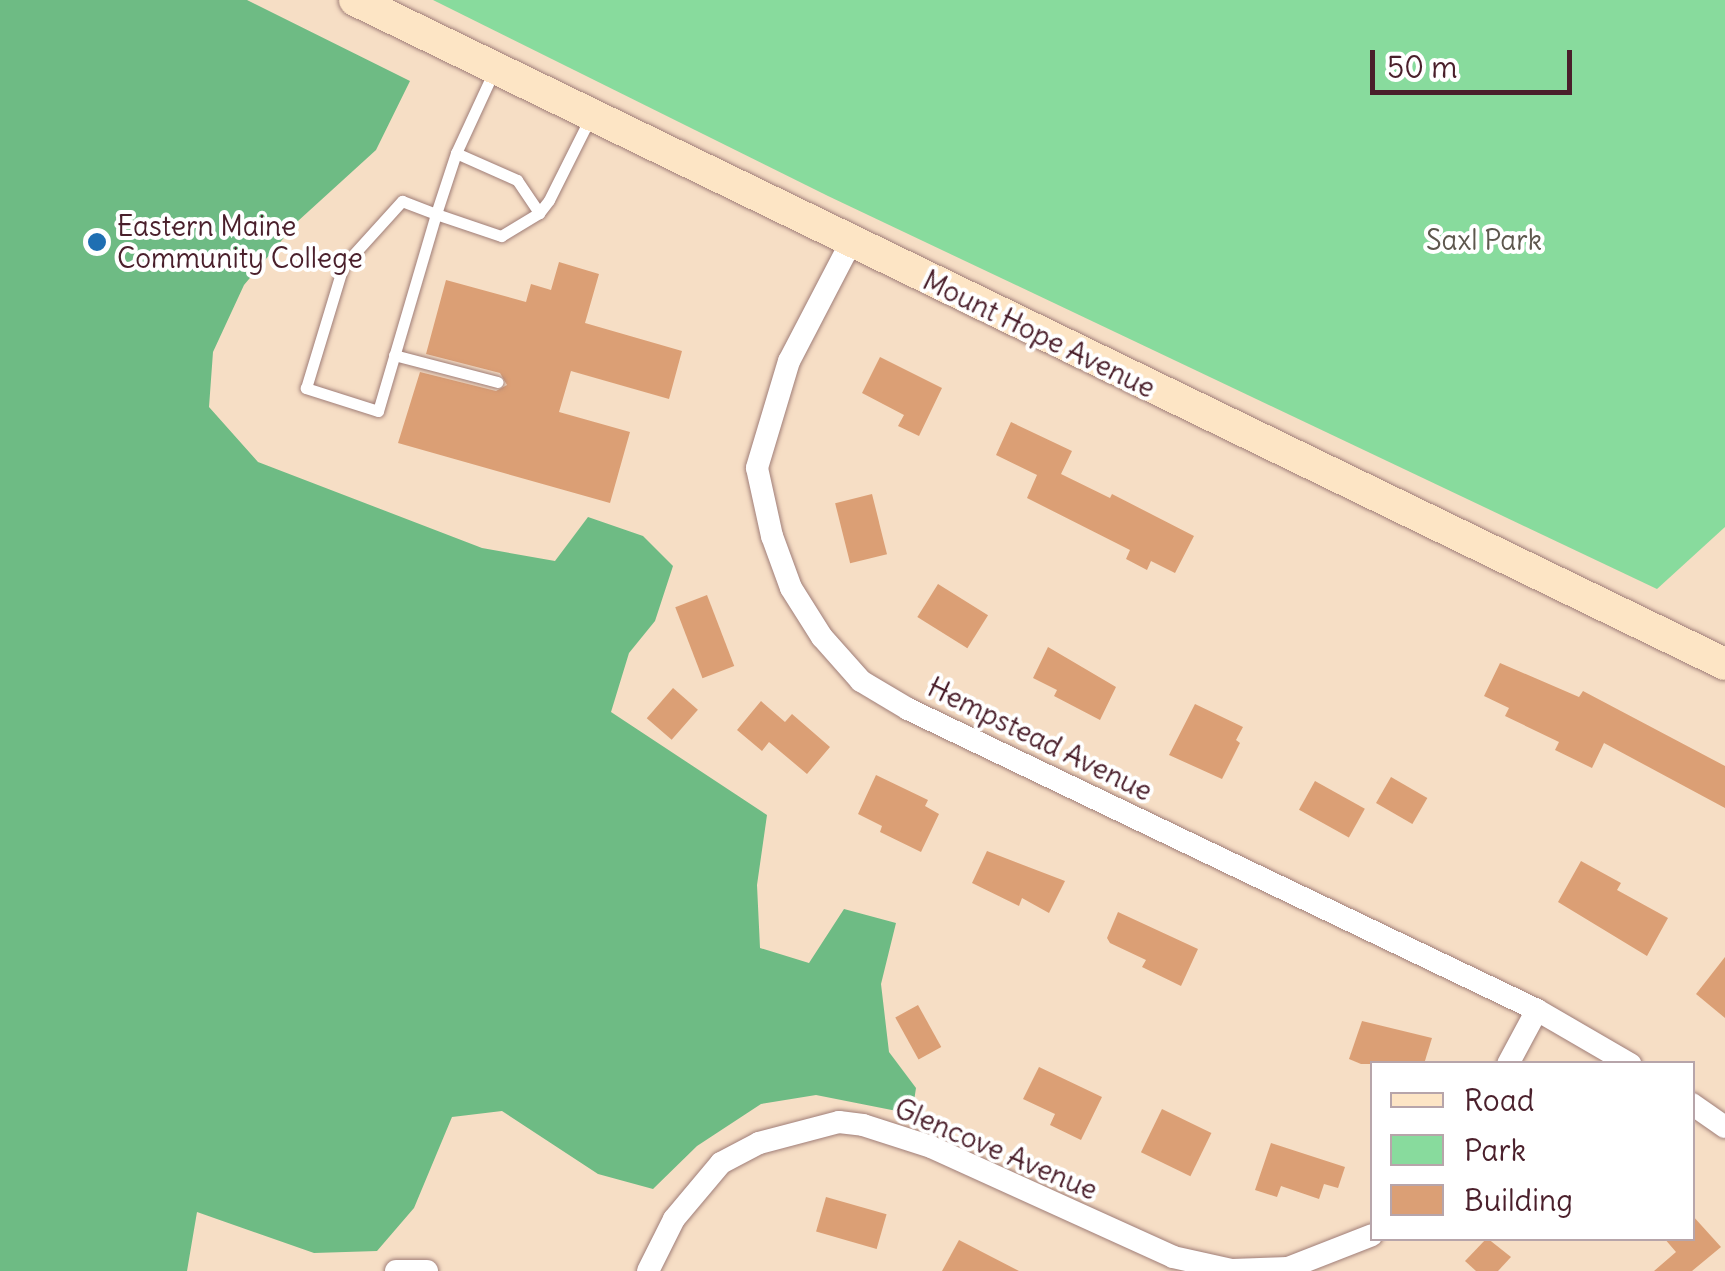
<!DOCTYPE html>
<html>
<head>
<meta charset="utf-8">
<style>
	body { margin:0 }
	#map { position:relative; width:1725px; height:1271px; overflow:hidden; background:#f6dec5; font-family:Delius,sans-serif }
	div>[style] { position:absolute }
	.green>* { inset:0; background:#88db9d }
	.forest>* { inset:0; background:#6ebb84 }
	.building>* { inset:0; background:#db9f75; transform-origin:0 0 }
	.roads { filter:drop-shadow(0 0 2px #a07e78) drop-shadow(0 0 2px #a07e78) }
	.lane>* { height:11px; margin:-5.5px; padding:0 5.5px; transform-origin:5.5px; border-radius:5.5px; background:#fff }
	.street>* { height:22px; margin:-11px; padding:0 11px; transform-origin:11px; border-radius:11px; background:#fff }
	.secondary>* { height:32px; margin:-16px; padding:0 16px; transform-origin:16px; border-radius:16px; background:#fde5c5 }
	.dots>* { width:28px; height:28px; translate:-50% -50%; box-sizing:border-box; border:5px solid #fff; border-radius:50% }
	span { translate:-50% -50%; white-space:nowrap; text-align:center; line-height:1.15; -webkit-text-stroke:8px #fff; paint-order:stroke }
	.poi-label { font-size:28px; color:#4a1f2b }
	.left { translate:0 -50%; text-align:left }
	.park-label { font-size:28px; color:#5d574d }
	.street-label { font-size:28px; color:#4a1f2b }
	.legend { position:absolute; left:1370px; top:1061px; width:325px; height:180px; box-sizing:border-box; background:#fff; border:2px solid #b7a5aa; margin:0; padding:12px 18px; list-style:none; font-size:30px; color:#4a1f2b }
	.legend li { display:flex; align-items:center; gap:20px; height:50px }
	.legend b { width:50px; border:2px solid #b7a5aa }
	.scale { position:absolute; left:1370px; top:50px; width:202px; height:45px; box-sizing:border-box; border:5px solid #4a1f2b; border-top:0; padding-left:12px; font-size:30px; line-height:35px; white-space:nowrap; color:#4a1f2b; -webkit-text-stroke:8px #fff; paint-order:stroke }
</style>
</head>
<body>
<div id="map">
	<div class="green">
		<i style="clip-path:polygon(433px 0,1725px 0,1725px 527px,1657px 589px,828px 196px)"></i>
	</div>
	<div class="forest">
		<i style="clip-path:polygon(0 0,247px 0,410px 81px,376px 150px,298px 221px,244px 285px,213px 352px,209px 407px,258px 462px,482px 548px,555px 561px,588px 517px,643px 536px,673px 566px,655px 621px,629px 653px,611px 712px,767px 815px,757px 885px,760px 948px,809px 963px,844px 909px,896px 923px,881px 984px,889px 1052px,916px 1088px,912px 1114px,816px 1095px,761px 1104px,697px 1146px,653px 1189px,598px 1174px,502px 1111px,452px 1117px,414px 1208px,377px 1251px,314px 1253px,197px 1212px,187px 1271px,0 1271px)"></i>
	</div>
	<div class="building">
		<i style="clip-path:polygon(559px 262px,599px 274px,585px 323px,682px 351px,669px 399px,571px 371px,559px 412px,630px 432px,610px 503px,398px 443px,420px 372px,496px 391px,507px 385px,500px 373px,426px 354px,446px 280px,526px 302px,531px 284px,551px 290px)"></i>
		<i style="clip-path:polygon(880px 357px,942px 388px,919px 436px,898px 426px,904px 415px,862px 393px)"></i>
		<i style="clip-path:polygon(1011px 422px,1072px 451px,1061px 474px,1110px 498px,1112px 494px,1194px 536px,1175px 573px,1151px 561px,1147px 570px,1126px 559px,1130px 550px,1027px 498px,1037px 475px,996px 455px)"></i>
		<i style="left:872px;top:494px;width:62px;height:38px;rotate:76deg"></i>
		<i style="left:938px;top:584px;width:59px;height:39px;rotate:32deg"></i>
		<i style="left:707px;top:595px;width:76px;height:34px;rotate:69deg"></i>
		<i style="clip-path:polygon(1048px 647px,1116px 687px,1100px 720px,1054px 696px,1057px 690px,1033px 678px)"></i>
		<i style="clip-path:polygon(1500px 663px,1579px 697px,1583px 691px,1725px 766px,1725px 808px,1604px 743px,1592px 768px,1555px 750px,1559px 742px,1505px 716px,1509px 708px,1484px 696px)"></i>
		<i style="left:673px;top:688px;width:33px;height:40px;rotate:41deg"></i>
		<i style="clip-path:polygon(761px 701px,785px 722px,792px 714px,830px 747px,807px 774px,769px 742px,762px 751px,737px 730px)"></i>
		<i style="clip-path:polygon(1195px 704px,1243px 727px,1236px 740px,1240px 743px,1222px 779px,1169px 755px)"></i>
		<i style="clip-path:polygon(876px 775px,928px 800px,925px 806px,939px 814px,921px 852px,880px 832px,882px 826px,858px 814px)"></i>
		<i style="left:1391px;top:777px;width:42px;height:30px;rotate:30deg"></i>
		<i style="left:1315px;top:781px;width:57px;height:33px;rotate:29deg"></i>
		<i style="clip-path:polygon(987px 851px,1065px 881px,1049px 913px,1022px 898px,1019px 906px,972px 883px)"></i>
		<i style="clip-path:polygon(1581px 861px,1621px 883px,1617px 890px,1668px 918px,1647px 956px,1558px 902px)"></i>
		<i style="clip-path:polygon(1118px 912px,1198px 949px,1181px 986px,1142px 967px,1146px 960px,1110px 943px,1107px 938px)"></i>
		<i style="clip-path:polygon(1725px 957px,1725px 1018px,1696px 994px)"></i>
		<i style="left:918px;top:1005px;width:48px;height:26px;rotate:61deg"></i>
		<i style="clip-path:polygon(1362px 1021px,1432px 1038px,1424px 1064px,1361px 1064px,1349px 1059px)"></i>
		<i style="clip-path:polygon(1039px 1067px,1102px 1097px,1081px 1140px,1050px 1125px,1055px 1114px,1023px 1099px)"></i>
		<i style="left:1162px;top:1109px;width:55px;height:48px;rotate:26deg"></i>
		<i style="clip-path:polygon(1271px 1143px,1345px 1167px,1338px 1188px,1324px 1184px,1319px 1199px,1281px 1186px,1277px 1197px,1255px 1190px)"></i>
		<i style="left:826px;top:1197px;width:63px;height:36px;rotate:16deg"></i>
		<i style="clip-path:polygon(1692px 1215px,1721px 1247px,1692px 1271px,1654px 1271px,1676px 1252px,1664px 1238px,1692px 1238px)"></i>
		<i style="clip-path:polygon(1487px 1238px,1511px 1257px,1498px 1271px,1476px 1271px,1465px 1261px)"></i>
		<i style="clip-path:polygon(959px 1240px,1019px 1271px,942px 1271px)"></i>
	</div>
	<div class="roads">
		<div class="lane">
			<i style="left:493px;top:73px;width:88px;rotate:114.8deg"></i>
			<i style="left:456px;top:153px;width:64px;rotate:108.2deg"></i>
			<i style="left:436px;top:214px;width:205px;rotate:106.4deg"></i>
			<i style="left:378px;top:411px;width:76px;rotate:-162.3deg"></i>
			<i style="left:306px;top:388px;width:127px;rotate:-73.1deg"></i>
			<i style="left:343px;top:266px;width:88px;rotate:-47.8deg"></i>
			<i style="left:402px;top:201px;width:36px;rotate:21deg"></i>
			<i style="left:436px;top:214px;width:69px;rotate:18.7deg"></i>
			<i style="left:501px;top:236px;width:44px;rotate:-31.2deg"></i>
			<i style="left:539px;top:213px;width:16px;rotate:-52deg"></i>
			<i style="left:549px;top:200px;width:92px;rotate:-63.4deg"></i>
			<i style="left:456px;top:153px;width:67px;rotate:23.9deg"></i>
			<i style="left:517px;top:180px;width:40px;rotate:56deg"></i>
			<i style="left:394px;top:355px;width:107px;rotate:14.6deg"></i>
		</div>
		<div class="street">
			<i style="left:850px;top:244px;width:132px;rotate:117.5deg"></i>
			<i style="left:789px;top:361px;width:112px;rotate:106.7deg"></i>
			<i style="left:757px;top:468px;width:70px;rotate:77.6deg"></i>
			<i style="left:772px;top:536px;width:55px;rotate:69.9deg"></i>
			<i style="left:791px;top:588px;width:58px;rotate:57.7deg"></i>
			<i style="left:822px;top:637px;width:59px;rotate:48.4deg"></i>
			<i style="left:861px;top:681px;width:55px;rotate:30.8deg"></i>
			<i style="left:908px;top:709px;width:697px;rotate:25.57deg"></i>
			<i style="left:1537px;top:1010px;width:108px;rotate:30.1deg"></i>
			<i style="left:1508px;top:1064px;width:61px;rotate:-61.8deg"></i>
			<i style="left:1692px;top:1104px;width:40px;rotate:34.9deg"></i>
			<i style="left:396px;top:1271px;width:31px"></i>
			<i style="left:648px;top:1271px;width:58px;rotate:-63.4deg"></i>
			<i style="left:674px;top:1219px;width:73px;rotate:-50deg"></i>
			<i style="left:721px;top:1163px;width:43px;rotate:-27.8deg"></i>
			<i style="left:759px;top:1143px;width:83px;rotate:-14.7deg"></i>
			<i style="left:839px;top:1122px;width:24px;rotate:7deg"></i>
			<i style="left:863px;top:1125px;width:71px;rotate:17.9deg"></i>
			<i style="left:931px;top:1147px;width:266px;rotate:24.4deg"></i>
			<i style="left:1173px;top:1257px;width:60px;rotate:12.4deg"></i>
			<i style="left:1232px;top:1270px;width:56px;rotate:-2deg"></i>
			<i style="left:1288px;top:1268px;width:90px;rotate:-21.4deg"></i>
		</div>
		<div class="secondary">
			<i style="left:355px;top:0;width:1522px;rotate:25.86deg"></i>
		</div>
	</div>
	<div class="dots">
		<i style="left:97px;top:242px;background:#1f6fb2"></i>
	</div>
	<div class="poi-label">
		<span class="left" style="left:117px;top:242px">Eastern Maine<br>Community College</span>
	</div>
	<div class="park-label">
		<span style="left:1484px;top:240px">Saxl Park</span>
	</div>
	<div class="street-label">
		<span style="left:1039px;top:334px;rotate:26deg">Mount Hope Avenue</span>
		<span style="left:1040px;top:739px;rotate:26deg">Hempstead Avenue</span>
		<span style="left:996px;top:1149px;rotate:23deg">Glencove Avenue</span>
	</div>
	<ul class="legend">
	<li><b style="height:12px;background:#fde5c5"></b>Road</li>
	<li><b style="height:28px;background:#88db9d"></b>Park</li>
	<li><b style="height:28px;background:#db9f75"></b>Building</li>
	</ul>
	<div class="scale">50 m</div>
</div>
</body>
</html>
